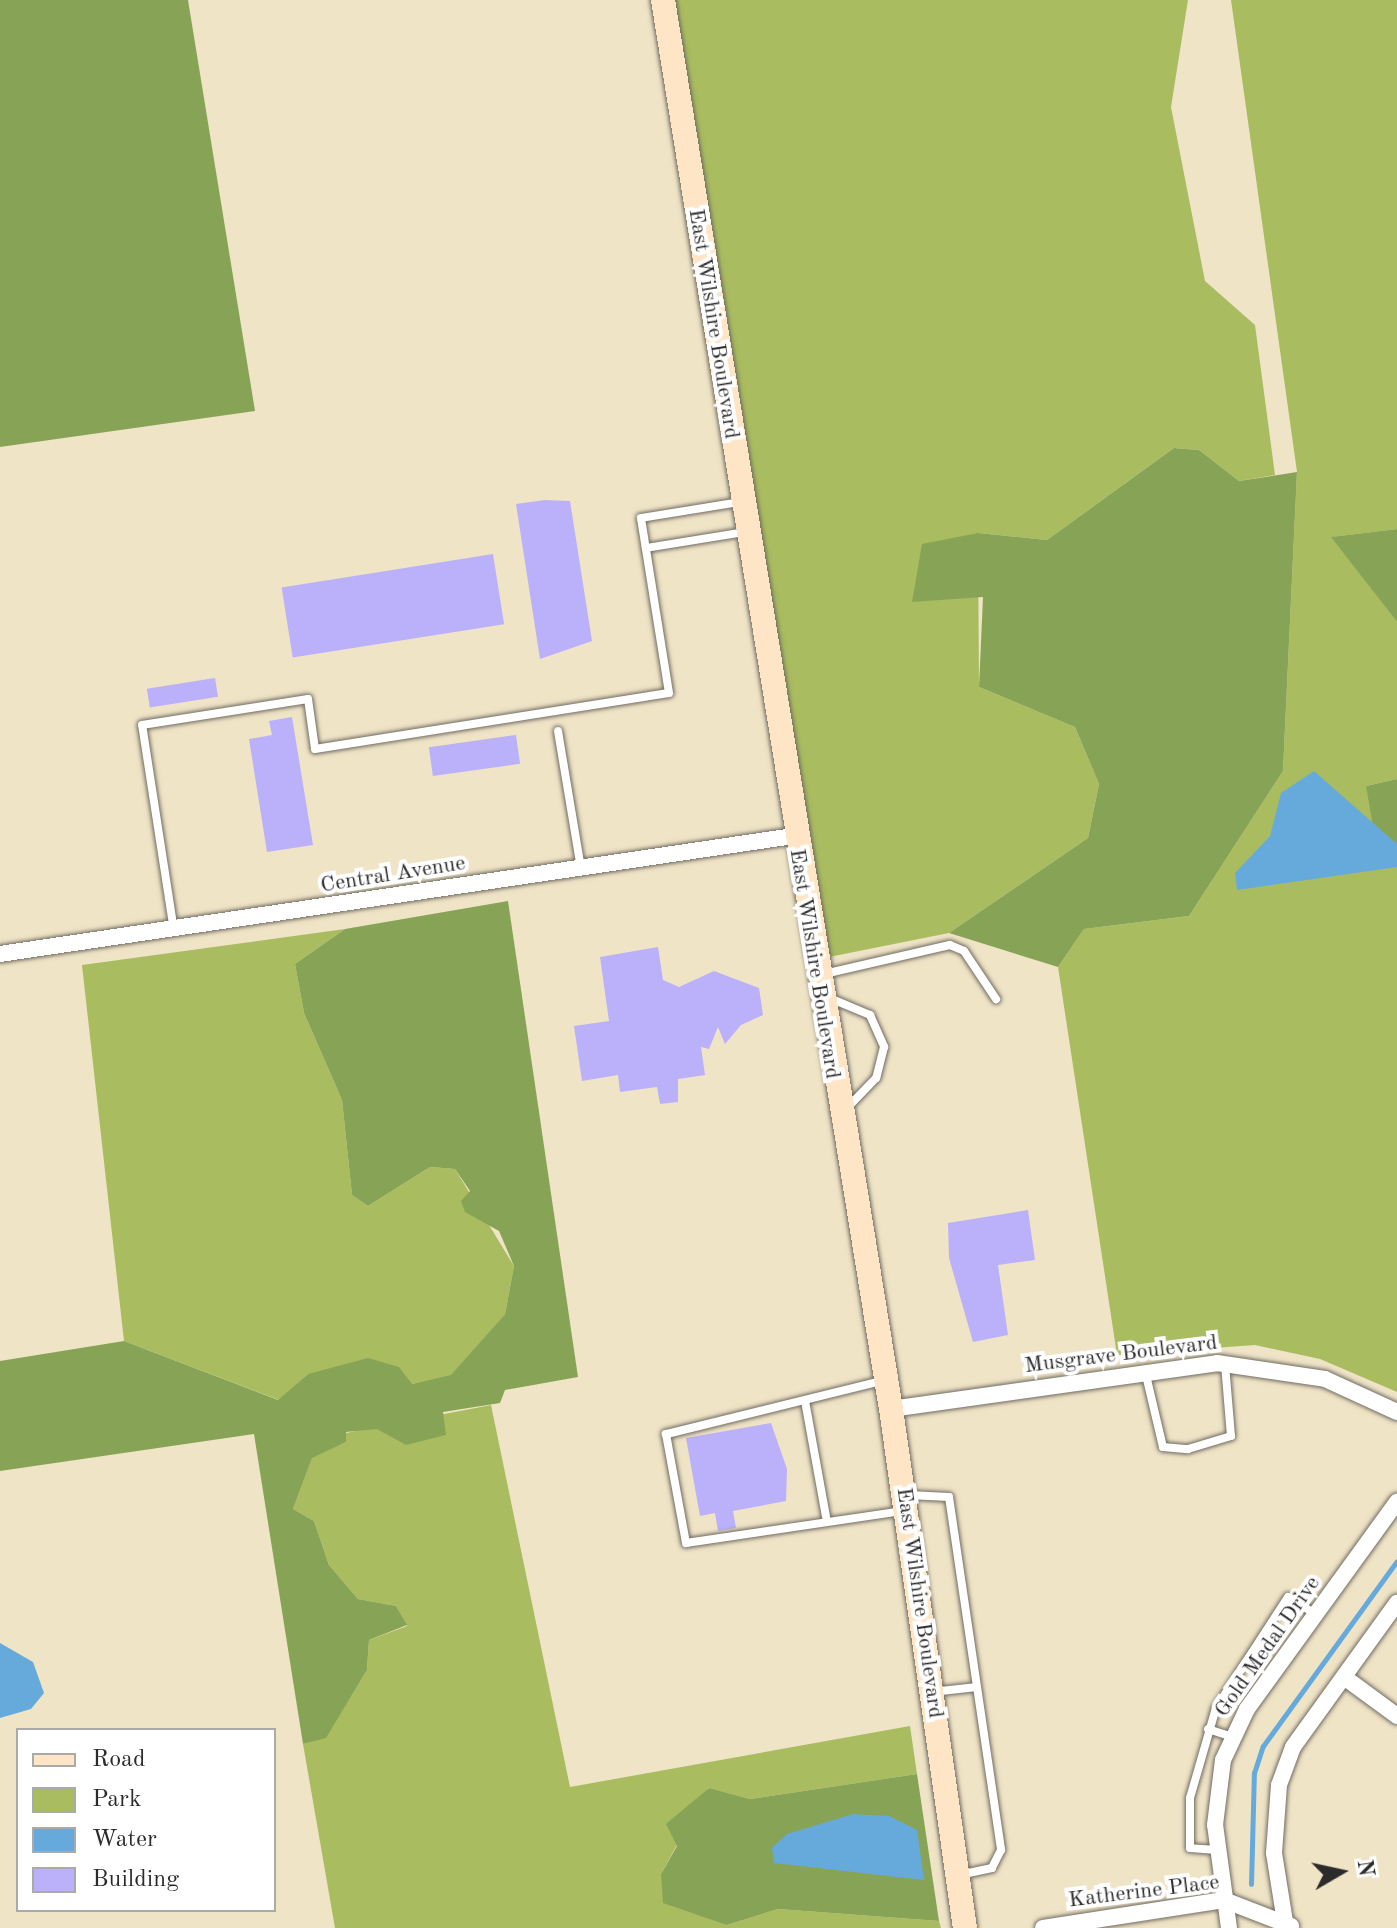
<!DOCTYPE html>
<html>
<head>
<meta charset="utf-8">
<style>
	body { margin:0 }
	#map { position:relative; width:1397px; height:1928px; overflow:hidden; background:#f0e4c7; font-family:"Old Standard TT",serif }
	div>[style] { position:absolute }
	.green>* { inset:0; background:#aabc60 }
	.forest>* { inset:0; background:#87a456 }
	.water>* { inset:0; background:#66aadb }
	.stream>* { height:5px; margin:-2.5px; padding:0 2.5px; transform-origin:2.5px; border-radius:2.5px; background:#66aadb }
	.building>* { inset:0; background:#bbb0fa; transform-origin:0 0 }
	.roads { filter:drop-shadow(0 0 2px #706c62) drop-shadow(0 0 2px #706c62) }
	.lane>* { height:8px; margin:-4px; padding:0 4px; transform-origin:4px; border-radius:4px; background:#fff }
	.street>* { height:16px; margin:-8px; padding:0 8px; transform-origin:8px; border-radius:8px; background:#fff }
	.secondary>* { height:24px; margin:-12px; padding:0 12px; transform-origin:12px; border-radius:12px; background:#fde5c5 }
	span { translate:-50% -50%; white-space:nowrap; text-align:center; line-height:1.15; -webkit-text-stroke:8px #fff; paint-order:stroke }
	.street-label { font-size:22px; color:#2b2b2b }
	.legend { position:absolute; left:16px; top:1728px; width:260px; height:184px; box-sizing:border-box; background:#fff; border:2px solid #aaa; margin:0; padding:10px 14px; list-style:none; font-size:24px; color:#2b2b2b }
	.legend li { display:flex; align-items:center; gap:16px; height:40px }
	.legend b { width:40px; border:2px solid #aaa }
	.north { position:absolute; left:1301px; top:1832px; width:80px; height:80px; -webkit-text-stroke:6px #fff; paint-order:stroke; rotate:81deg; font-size:22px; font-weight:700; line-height:32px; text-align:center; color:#2b2b2b }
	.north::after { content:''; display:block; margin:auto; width:28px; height:36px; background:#2b2b2b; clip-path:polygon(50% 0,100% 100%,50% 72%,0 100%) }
</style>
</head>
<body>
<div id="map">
	<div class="green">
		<i style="clip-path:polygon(673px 0,1188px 0,1171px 107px,1205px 281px,1255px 325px,1275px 475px,1239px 481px,1199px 450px,1174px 448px,1047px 540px,978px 533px,979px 687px,1075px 727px,1099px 784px,1088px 838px,949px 933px,829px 957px)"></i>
		<i style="clip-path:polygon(1231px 0,1397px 0,1397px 529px,1332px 537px,1397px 622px,1397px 779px,1366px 786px,1397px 858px,1397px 1392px,1320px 1359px,1255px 1345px,1117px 1355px,1058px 967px,1084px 929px,1189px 916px,1283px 771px,1297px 472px)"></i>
		<i style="clip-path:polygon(345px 929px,295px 964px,304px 1013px,342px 1100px,352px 1195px,368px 1206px,430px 1167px,455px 1169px,514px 1266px,505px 1314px,451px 1376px,412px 1384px,308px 1374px,279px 1400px,124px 1341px,82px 965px)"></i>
		<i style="clip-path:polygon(491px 1405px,570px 1787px,910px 1726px,917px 1774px,750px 1799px,708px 1788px,661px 1874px,727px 1925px,778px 1909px,939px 1921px,941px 1928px,335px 1928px,303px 1744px,326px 1737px,367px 1670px,369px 1640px,407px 1626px,396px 1606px,358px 1599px,329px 1565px,314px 1521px,293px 1509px,312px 1457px,346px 1442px,346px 1433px)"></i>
	</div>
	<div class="forest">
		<i style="clip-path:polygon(0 0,188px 0,255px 411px,0 447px)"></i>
		<i style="clip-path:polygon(1174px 448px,1199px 450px,1239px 481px,1297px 472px,1283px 771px,1189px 916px,1084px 929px,1058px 967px,949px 933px,1088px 838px,1099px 784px,1075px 727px,979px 687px,983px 597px,912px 602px,922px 544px,978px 533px,1047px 540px)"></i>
		<i style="clip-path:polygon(1397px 529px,1397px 622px,1331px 537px)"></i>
		<i style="clip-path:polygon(1397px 779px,1397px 858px,1376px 844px,1366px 786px)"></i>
		<i style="clip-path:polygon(508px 901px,578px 1377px,505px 1390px,500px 1403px,443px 1412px,446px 1435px,406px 1445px,377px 1429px,346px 1432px,346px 1442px,312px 1458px,293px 1509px,314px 1521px,329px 1565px,358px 1599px,396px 1606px,407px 1625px,369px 1640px,367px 1670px,326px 1738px,303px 1744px,254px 1434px,0 1471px,0 1361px,124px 1341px,278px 1400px,308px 1374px,368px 1358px,399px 1367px,412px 1384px,451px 1375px,505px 1314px,514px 1266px,499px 1231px,465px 1212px,461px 1201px,470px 1191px,455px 1169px,430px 1167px,368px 1206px,352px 1195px,342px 1100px,304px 1013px,295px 964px,345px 929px)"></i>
		<i style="clip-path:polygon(917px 1774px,939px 1921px,778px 1909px,727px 1925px,663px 1903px,661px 1874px,677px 1846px,666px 1824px,709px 1788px,750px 1799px)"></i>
	</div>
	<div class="water">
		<i style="clip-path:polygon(1314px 771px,1397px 844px,1397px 867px,1237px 890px,1235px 873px,1270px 836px,1281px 793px)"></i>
		<i style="clip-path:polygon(0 1643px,33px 1662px,44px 1693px,31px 1709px,0 1718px)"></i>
		<i style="clip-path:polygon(853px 1814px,889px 1816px,917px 1830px,924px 1880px,774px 1863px,772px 1848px,787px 1834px)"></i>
	</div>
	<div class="stream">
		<i style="left:1251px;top:1884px;width:111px;rotate:-88.5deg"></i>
		<i style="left:1254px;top:1773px;width:28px;rotate:-72deg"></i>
		<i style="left:1263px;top:1746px;width:228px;rotate:-54.1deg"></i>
	</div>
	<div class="building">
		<i style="clip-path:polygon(545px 500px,570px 501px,592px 641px,540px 659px,516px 504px)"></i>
		<i style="left:493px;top:554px;width:71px;height:214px;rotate:81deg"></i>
		<i style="left:215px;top:678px;width:19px;height:69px;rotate:81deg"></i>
		<i style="clip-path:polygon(292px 717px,313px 845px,267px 852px,249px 739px,272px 735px,269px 721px)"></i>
		<i style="left:516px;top:735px;width:29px;height:88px;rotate:82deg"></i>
		<i style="clip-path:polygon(658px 947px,663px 980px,679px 987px,714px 971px,759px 988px,763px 1015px,741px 1025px,725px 1044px,718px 1027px,709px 1049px,701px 1047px,705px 1075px,678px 1079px,678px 1102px,660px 1104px,657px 1087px,620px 1092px,618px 1075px,582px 1081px,574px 1026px,609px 1021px,600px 957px)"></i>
		<i style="clip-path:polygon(1028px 1210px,1035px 1260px,998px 1265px,1008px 1335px,973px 1342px,949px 1258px,948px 1223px)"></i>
		<i style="clip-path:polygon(771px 1423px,787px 1469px,786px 1501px,733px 1511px,736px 1528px,718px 1531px,715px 1513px,700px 1516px,686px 1438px)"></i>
	</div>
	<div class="roads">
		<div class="lane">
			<i style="left:646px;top:548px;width:100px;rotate:-9.2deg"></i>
			<i style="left:558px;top:731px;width:139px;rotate:80.5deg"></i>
			<i style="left:174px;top:931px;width:208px;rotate:-98.8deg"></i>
			<i style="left:142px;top:725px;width:168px;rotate:-8.9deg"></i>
			<i style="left:308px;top:699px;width:50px;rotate:82deg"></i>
			<i style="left:315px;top:749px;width:358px;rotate:-9deg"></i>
			<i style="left:669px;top:693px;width:177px;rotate:-99.1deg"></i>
			<i style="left:641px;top:518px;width:100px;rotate:-9.2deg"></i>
			<i style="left:824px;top:974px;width:129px;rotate:-13deg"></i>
			<i style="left:950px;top:945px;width:15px;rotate:23deg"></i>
			<i style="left:964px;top:951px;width:58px;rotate:56.3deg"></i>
			<i style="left:827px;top:997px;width:47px;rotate:22.7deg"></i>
			<i style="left:870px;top:1015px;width:35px;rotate:66deg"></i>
			<i style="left:884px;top:1047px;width:32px;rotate:104deg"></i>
			<i style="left:876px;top:1078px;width:42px;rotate:134deg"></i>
			<i style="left:1145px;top:1371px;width:78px;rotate:76.7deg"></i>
			<i style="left:1163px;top:1447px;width:25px;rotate:5deg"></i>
			<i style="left:1188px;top:1449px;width:45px;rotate:-16.8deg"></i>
			<i style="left:1231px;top:1436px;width:71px;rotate:-94.8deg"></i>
			<i style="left:885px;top:1380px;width:226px;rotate:166.1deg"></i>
			<i style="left:666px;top:1434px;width:111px;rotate:79.6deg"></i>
			<i style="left:686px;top:1543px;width:218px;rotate:-8.4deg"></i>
			<i style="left:805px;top:1401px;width:118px;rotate:79.7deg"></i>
			<i style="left:908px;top:1495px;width:41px;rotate:2.8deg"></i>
			<i style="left:949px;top:1497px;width:357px;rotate:81.6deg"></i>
			<i style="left:1001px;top:1850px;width:20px;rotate:117deg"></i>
			<i style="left:992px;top:1868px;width:35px;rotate:168deg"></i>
			<i style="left:932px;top:1692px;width:45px;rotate:-6.3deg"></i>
			<i style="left:1208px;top:1729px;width:26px;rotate:18deg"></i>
			<i style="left:1217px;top:1850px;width:27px;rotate:-176deg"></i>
			<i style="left:1190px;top:1848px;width:50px;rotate:-90deg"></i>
			<i style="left:1190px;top:1798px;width:94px;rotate:-73.9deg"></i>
			<i style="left:1216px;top:1708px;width:132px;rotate:-57deg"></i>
			<i style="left:1288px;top:1597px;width:32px;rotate:32deg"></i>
		</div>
		<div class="street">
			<i style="left:0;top:954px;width:802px;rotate:-8.46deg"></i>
			<i style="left:891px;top:1409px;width:329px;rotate:-8deg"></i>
			<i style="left:1217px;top:1363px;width:109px;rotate:8.4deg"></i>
			<i style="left:1325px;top:1379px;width:79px;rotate:24.6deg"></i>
			<i style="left:1344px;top:1677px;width:66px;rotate:36.3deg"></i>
			<i style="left:1043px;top:1928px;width:183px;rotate:-8.8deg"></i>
			<i style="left:1224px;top:1900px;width:72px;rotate:21.2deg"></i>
			<i style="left:1229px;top:1928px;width:104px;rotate:-97.7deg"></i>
			<i style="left:1215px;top:1825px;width:65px;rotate:-83deg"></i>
			<i style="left:1223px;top:1760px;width:56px;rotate:-64.8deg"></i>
			<i style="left:1247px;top:1709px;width:256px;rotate:-54.1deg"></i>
			<i style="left:1286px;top:1928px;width:76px;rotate:-99.1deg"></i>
			<i style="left:1274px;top:1853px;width:68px;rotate:-85.8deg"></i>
			<i style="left:1279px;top:1785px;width:40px;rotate:-69.8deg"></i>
			<i style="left:1293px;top:1747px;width:178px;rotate:-54.2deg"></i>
		</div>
		<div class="secondary">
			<i style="left:663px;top:0;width:1427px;rotate:80.81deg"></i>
			<i style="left:891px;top:1409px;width:524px;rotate:81.89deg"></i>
		</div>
	</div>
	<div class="street-label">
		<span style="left:713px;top:324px;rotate:81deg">East Wilshire Boulevard</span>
		<span style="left:393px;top:875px;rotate:-9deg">Central Avenue</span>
		<span style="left:814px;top:964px;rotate:81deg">East Wilshire Boulevard</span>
		<span style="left:1121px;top:1355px;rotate:-7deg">Musgrave Boulevard</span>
		<span style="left:919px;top:1603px;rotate:82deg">East Wilshire Boulevard</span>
		<span style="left:1268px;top:1647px;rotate:-55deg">Gold Medal Drive</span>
		<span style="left:1144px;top:1892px;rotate:-7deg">Katherine Place</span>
	</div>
	<ul class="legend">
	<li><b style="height:10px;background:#fde5c5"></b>Road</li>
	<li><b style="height:22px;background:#aabc60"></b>Park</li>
	<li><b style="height:22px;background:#66aadb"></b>Water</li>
	<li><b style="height:22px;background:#bbb0fa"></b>Building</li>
	</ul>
	<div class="north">N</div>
</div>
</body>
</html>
